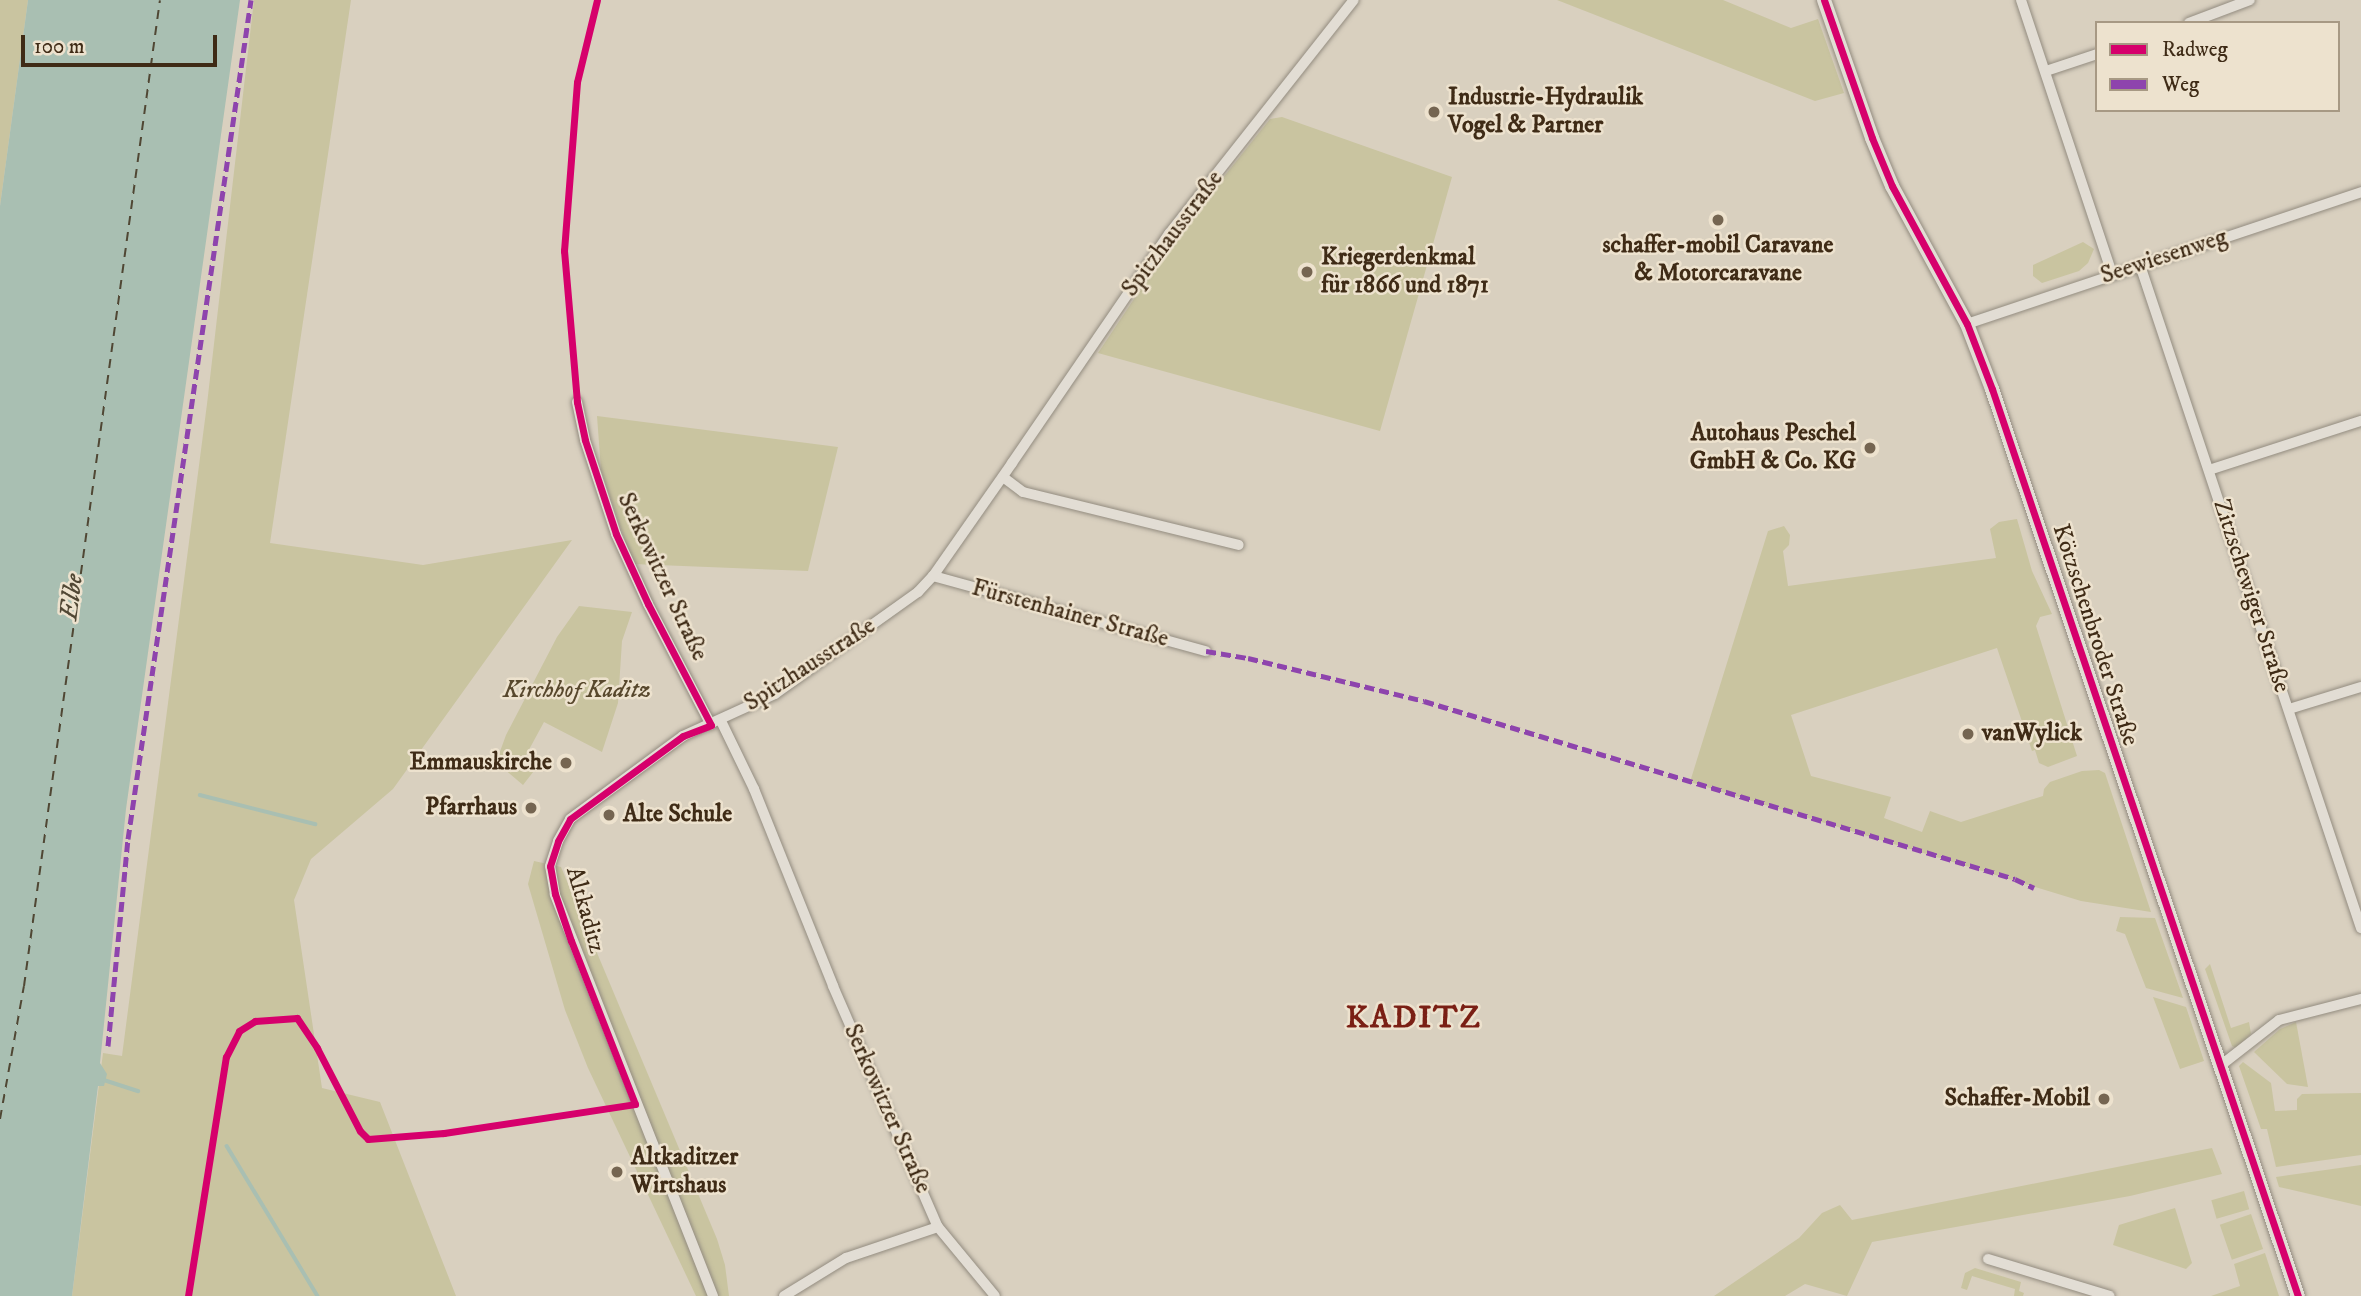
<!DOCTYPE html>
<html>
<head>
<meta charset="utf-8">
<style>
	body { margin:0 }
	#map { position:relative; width:2361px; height:1296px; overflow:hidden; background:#d9d0bf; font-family:"IM FELL DW Pica",serif }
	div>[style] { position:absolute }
	.green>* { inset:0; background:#c9c4a0; transform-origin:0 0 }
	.water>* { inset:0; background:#a9bfb2 }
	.stream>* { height:3.5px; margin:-1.75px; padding:0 1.75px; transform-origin:1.75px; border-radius:1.75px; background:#a9bfb2 }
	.ferry>* { height:2px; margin-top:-1px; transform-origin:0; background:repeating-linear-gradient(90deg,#504734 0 9px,transparent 0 16px) }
	.roads { filter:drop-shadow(0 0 2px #938c80) drop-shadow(0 0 2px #938c80) }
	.minor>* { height:10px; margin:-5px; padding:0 5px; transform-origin:5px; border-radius:5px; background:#e2ddd4 }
	.tertiary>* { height:14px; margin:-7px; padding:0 7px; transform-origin:7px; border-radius:7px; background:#e2ddd4 }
	.quiet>* { height:5px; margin-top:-2.5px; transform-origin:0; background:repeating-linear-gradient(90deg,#8e44ad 0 10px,transparent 0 15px) }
	.cycleway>* { height:7px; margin:-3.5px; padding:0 3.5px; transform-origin:3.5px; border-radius:3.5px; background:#d6006c }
	.dots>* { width:19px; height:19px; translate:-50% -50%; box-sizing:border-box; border:4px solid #ede2ce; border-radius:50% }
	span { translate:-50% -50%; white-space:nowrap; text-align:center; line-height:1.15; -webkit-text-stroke:5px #ede2ce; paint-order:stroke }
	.poi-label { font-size:24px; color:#3f2b16; font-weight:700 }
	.left { translate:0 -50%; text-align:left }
	.right { translate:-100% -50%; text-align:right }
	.street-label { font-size:24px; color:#3f2b16 }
	.park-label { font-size:24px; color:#58482d; font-style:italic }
	.water-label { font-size:26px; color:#504734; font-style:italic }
	.district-label { font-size:32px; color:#7a1f14; font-weight:700; letter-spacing:2px }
	.legend { position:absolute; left:2095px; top:21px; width:245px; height:91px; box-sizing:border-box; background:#ede2ce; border:2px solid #a79984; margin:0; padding:9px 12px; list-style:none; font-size:21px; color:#3f2b16 }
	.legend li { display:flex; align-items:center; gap:14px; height:35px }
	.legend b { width:35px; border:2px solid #a79984 }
	.scale { position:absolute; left:21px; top:35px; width:196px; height:32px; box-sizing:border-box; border:4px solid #3f2b16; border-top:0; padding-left:9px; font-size:21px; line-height:24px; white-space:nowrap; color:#3f2b16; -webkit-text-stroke:5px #ede2ce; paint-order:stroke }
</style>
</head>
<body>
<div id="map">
	<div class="green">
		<i style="clip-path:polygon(0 0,28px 0,0 206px)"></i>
		<i style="clip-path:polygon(254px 0,351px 0,270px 543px,423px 565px,572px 540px,393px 789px,311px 859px,294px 900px,322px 1088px,380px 1102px,456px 1296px,72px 1296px,103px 1053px,122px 1056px,207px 404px)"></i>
		<i style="clip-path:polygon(1557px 0,1723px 0,1791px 28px,1818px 19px,1844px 93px,1815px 101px)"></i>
		<i style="clip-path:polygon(1282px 117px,1452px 177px,1380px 431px,1098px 353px,1174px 239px,1270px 119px)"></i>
		<i style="clip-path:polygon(2083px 242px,2094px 249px,2088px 263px,2079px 271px,2042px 283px,2033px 276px,2033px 265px)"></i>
		<i style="clip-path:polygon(597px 416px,838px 447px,808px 571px,633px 564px,601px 470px)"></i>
		<i style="clip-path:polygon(2017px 519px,2032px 571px,2052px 614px,2040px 617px,2036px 626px,2077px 756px,2048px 767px,2039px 763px,2035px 750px,2032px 751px,1997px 648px,1791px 715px,1811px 776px,1891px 797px,1884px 818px,1922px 832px,1930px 811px,1961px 822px,2043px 796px,2044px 789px,2050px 782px,2082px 771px,2099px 770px,2105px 773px,2151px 912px,2081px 901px,1690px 782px,1768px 531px,1784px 526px,1790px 535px,1789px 545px,1783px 551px,1788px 586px,1996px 558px,1990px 529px,1999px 522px)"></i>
		<i style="clip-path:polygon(579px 606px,632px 612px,622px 641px,618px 703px,602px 752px,544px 722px,525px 757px,537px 767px,523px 785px,497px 763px,498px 757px,506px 735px,557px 637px)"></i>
		<i style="clip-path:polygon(534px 861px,561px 867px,717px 1239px,725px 1265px,729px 1296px,696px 1296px,588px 1068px,565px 1010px,528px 884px)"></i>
		<i style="clip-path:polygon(2120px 917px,2155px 918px,2183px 998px,2146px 988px,2125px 934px,2116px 931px)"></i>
		<i style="clip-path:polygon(2210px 964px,2231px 1028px,2249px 1022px,2251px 1034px,2236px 1048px,2232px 1046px,2205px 969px)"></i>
		<i style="clip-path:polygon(2153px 997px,2186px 1007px,2204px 1061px,2180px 1069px)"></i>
		<i style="clip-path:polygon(2296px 1022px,2308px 1087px,2287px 1084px,2254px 1052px,2280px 1029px)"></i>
		<i style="clip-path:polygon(2243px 1062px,2271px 1083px,2275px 1111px,2297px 1110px,2297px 1099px,2302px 1094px,2361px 1093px,2361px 1155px,2276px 1167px,2267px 1129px,2261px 1129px,2239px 1066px)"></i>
		<i style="clip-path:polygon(2212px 1148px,2222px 1174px,2130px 1196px,1872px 1242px,1847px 1296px,1805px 1284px,1785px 1296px,1714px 1296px,1799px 1238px,1822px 1213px,1840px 1205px,1852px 1220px)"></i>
		<i style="clip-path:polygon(2361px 1165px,2361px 1206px,2279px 1187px,2276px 1177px)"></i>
		<i style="left:2244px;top:1191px;width:19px;height:34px;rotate:74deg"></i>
		<i style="clip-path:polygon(2175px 1208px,2192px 1263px,2186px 1269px,2113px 1245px,2119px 1225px)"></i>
		<i style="left:2251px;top:1214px;width:37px;height:33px;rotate:71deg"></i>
		<i style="clip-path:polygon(2265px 1253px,2279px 1296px,2211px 1296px,2240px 1286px,2234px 1264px)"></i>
		<i style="clip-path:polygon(1975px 1268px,2021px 1282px,2019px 1291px,2024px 1293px,2023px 1296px,2014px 1296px,2015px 1289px,1972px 1276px,1967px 1290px,1961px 1288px,1965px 1273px)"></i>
	</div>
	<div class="water">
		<i style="clip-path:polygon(28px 0,240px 0,126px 809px,100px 1063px,107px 1074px,104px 1086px,98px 1086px,72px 1296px,0 1296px,0 206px)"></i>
	</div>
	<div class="stream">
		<i style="left:200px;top:795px;width:119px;rotate:14.2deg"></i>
		<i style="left:104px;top:1080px;width:36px;rotate:18deg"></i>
		<i style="left:227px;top:1146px;width:175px;rotate:58.8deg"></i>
	</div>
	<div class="ferry">
		<i style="left:0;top:1119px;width:135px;rotate:-79.8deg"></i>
		<i style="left:24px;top:986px;width:995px;rotate:-82.15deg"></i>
	</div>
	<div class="roads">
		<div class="minor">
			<i style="left:2021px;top:0;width:288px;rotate:71.6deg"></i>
			<i style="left:2189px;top:23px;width:65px;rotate:-20.7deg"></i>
			<i style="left:2046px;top:71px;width:54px;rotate:-18.4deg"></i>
			<i style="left:2140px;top:265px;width:699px;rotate:71.57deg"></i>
			<i style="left:1967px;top:324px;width:416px;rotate:-18.5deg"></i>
			<i style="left:577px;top:402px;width:39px;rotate:78deg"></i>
			<i style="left:585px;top:440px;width:99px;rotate:71.7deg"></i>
			<i style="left:616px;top:534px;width:77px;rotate:65.4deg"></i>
			<i style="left:648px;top:604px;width:136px;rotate:62.5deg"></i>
			<i style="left:2209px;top:470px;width:160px;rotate:-17.9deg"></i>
			<i style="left:1003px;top:477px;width:25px;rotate:37deg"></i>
			<i style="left:1023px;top:492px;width:222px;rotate:13.8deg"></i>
			<i style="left:933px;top:576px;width:283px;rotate:15.4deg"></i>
			<i style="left:2289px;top:709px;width:75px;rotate:-17deg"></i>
			<i style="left:721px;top:721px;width:76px;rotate:64.1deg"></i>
			<i style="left:754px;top:789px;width:212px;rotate:68.1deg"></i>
			<i style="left:833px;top:986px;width:263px;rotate:66.5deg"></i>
			<i style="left:938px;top:1227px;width:89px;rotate:50.4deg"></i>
			<i style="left:2220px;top:1066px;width:75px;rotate:-37.9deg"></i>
			<i style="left:2279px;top:1020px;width:85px;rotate:-14.4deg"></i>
			<i style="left:1988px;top:1259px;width:127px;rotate:16.9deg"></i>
			<i style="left:713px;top:1296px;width:432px;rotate:-111.5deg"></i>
			<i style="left:555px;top:894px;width:28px;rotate:-100deg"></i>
			<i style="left:550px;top:866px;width:26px;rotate:-72deg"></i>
			<i style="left:558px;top:841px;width:25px;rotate:-61deg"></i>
			<i style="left:570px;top:819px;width:140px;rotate:-36.3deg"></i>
			<i style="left:683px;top:736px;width:101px;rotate:-24.5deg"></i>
			<i style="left:775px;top:694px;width:176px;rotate:-35.5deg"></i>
			<i style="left:918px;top:592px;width:22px;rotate:-47deg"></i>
			<i style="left:933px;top:576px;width:138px;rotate:-55deg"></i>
			<i style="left:1012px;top:463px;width:278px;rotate:-55.6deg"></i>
			<i style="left:1169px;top:234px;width:298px;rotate:-51.7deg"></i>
			<i style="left:784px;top:1296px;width:73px;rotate:-31.5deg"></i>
			<i style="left:846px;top:1258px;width:97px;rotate:-18.6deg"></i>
		</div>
		<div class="tertiary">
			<i style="left:1824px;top:0;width:146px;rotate:70.8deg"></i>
			<i style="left:1872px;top:138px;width:52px;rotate:67.4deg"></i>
			<i style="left:1892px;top:186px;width:157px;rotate:61.5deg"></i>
			<i style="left:1967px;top:324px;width:70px;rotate:69deg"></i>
			<i style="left:1992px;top:389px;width:957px;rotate:71.36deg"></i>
		</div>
	</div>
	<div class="quiet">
		<i style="left:1206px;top:651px;width:43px;rotate:9.5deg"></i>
		<i style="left:1248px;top:658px;width:181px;rotate:13.7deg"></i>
		<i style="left:1424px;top:701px;width:617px;rotate:16.76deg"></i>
		<i style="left:2015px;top:879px;width:21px;rotate:25deg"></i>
		<i style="left:108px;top:1046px;width:208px;rotate:-84.5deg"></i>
		<i style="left:128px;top:839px;width:848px;rotate:-81.66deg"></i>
	</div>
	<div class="cycleway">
		<i style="left:1824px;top:0;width:146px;rotate:70.8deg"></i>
		<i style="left:1872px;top:138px;width:52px;rotate:67.4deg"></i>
		<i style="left:1892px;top:186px;width:157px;rotate:61.5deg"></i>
		<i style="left:1967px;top:324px;width:70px;rotate:69deg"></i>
		<i style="left:1992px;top:389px;width:957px;rotate:71.36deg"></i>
		<i style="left:188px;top:1296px;width:242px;rotate:-81deg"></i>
		<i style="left:226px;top:1057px;width:29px;rotate:-63deg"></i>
		<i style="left:239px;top:1031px;width:19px;rotate:-32deg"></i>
		<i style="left:255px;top:1021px;width:42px;rotate:-4.1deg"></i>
		<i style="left:297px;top:1018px;width:36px;rotate:56deg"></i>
		<i style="left:317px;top:1048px;width:93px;rotate:62.6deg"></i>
		<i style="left:360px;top:1131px;width:11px;rotate:45deg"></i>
		<i style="left:368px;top:1139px;width:76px;rotate:-4.5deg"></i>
		<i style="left:444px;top:1133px;width:193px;rotate:-8.6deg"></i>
		<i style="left:635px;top:1104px;width:175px;rotate:-111.4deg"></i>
		<i style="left:571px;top:941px;width:50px;rotate:-108.8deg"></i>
		<i style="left:555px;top:894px;width:28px;rotate:-100deg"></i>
		<i style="left:550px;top:866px;width:26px;rotate:-72deg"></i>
		<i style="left:558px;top:841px;width:25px;rotate:-61deg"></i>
		<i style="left:570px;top:819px;width:140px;rotate:-36.3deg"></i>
		<i style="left:683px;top:736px;width:30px;rotate:-21deg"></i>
		<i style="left:711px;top:725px;width:136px;rotate:-117.5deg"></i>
		<i style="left:648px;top:604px;width:77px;rotate:-114.6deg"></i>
		<i style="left:616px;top:534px;width:99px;rotate:-108.3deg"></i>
		<i style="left:585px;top:440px;width:39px;rotate:-102deg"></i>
		<i style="left:577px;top:402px;width:152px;rotate:-94.9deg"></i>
		<i style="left:564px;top:251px;width:169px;rotate:-85.6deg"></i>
		<i style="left:577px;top:82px;width:84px;rotate:-76.3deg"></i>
	</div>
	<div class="dots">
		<i style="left:1434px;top:112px;background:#756551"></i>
		<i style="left:1718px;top:220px;background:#756551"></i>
		<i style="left:1307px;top:272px;background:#756551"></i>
		<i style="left:1870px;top:448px;background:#756551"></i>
		<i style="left:1968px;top:734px;background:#756551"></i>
		<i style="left:566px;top:763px;background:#756551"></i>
		<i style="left:531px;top:808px;background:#756551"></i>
		<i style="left:609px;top:815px;background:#756551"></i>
		<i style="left:2104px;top:1099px;background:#756551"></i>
		<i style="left:617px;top:1172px;background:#756551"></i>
	</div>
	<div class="poi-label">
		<span class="left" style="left:1448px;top:112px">Industrie-Hydraulik<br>Vogel &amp; Partner</span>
		<span style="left:1718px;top:260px">schaffer-mobil Caravane<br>&amp; Motorcaravane</span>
		<span class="left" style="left:1321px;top:272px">Kriegerdenkmal<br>für 1866 und 1871</span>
		<span class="right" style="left:1856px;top:448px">Autohaus Peschel<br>GmbH &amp; Co. KG</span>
		<span class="left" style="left:1982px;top:734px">vanWylick</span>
		<span class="right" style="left:552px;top:763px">Emmauskirche</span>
		<span class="right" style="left:517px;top:808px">Pfarrhaus</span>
		<span class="left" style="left:623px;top:815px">Alte Schule</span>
		<span class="right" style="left:2090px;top:1099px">Schaffer-Mobil</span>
		<span class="left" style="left:631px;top:1172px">Altkaditzer<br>Wirtshaus</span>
	</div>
	<div class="street-label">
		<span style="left:1173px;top:234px;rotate:-53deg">Spitzhausstraße</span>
		<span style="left:2164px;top:257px;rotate:-18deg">Seewiesenweg</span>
		<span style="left:662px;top:577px;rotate:65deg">Serkowitzer Straße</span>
		<span style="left:2251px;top:596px;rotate:72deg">Zitzschewiger Straße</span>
		<span style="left:1070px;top:614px;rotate:15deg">Fürstenhainer Straße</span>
		<span style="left:2095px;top:635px;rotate:72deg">Kötzschenbroder Straße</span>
		<span style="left:810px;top:665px;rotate:-33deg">Spitzhausstraße</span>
		<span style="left:585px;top:910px;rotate:74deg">Altkaditz</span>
		<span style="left:887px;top:1109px;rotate:66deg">Serkowitzer Straße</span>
	</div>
	<div class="park-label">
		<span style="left:577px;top:691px">Kirchhof Kaditz</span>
	</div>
	<div class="water-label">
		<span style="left:72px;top:597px;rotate:-83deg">Elbe</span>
	</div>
	<div class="district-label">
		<span style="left:1414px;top:1018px">KADITZ</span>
	</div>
	<ul class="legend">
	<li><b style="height:9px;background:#d6006c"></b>Radweg</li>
	<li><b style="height:9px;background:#8e44ad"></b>Weg</li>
	</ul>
	<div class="scale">100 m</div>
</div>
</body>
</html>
